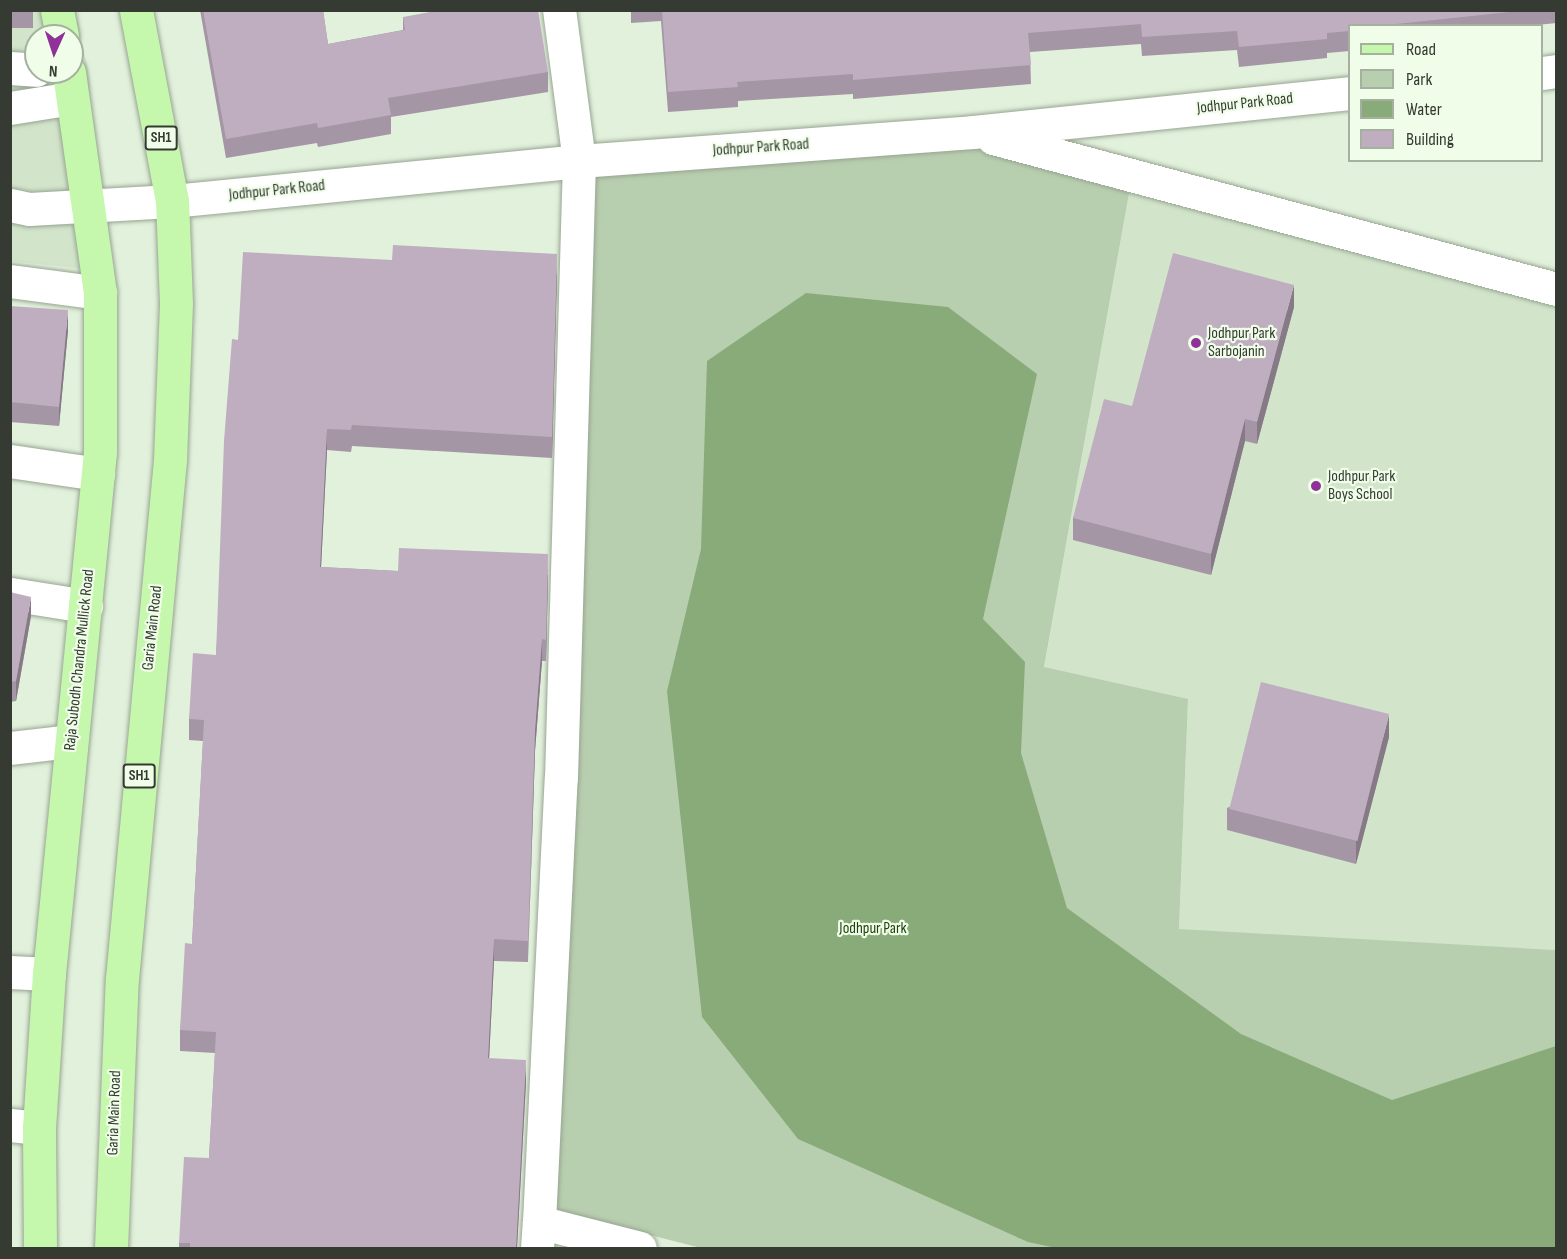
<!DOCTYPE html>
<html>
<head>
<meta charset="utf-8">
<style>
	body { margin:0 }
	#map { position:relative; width:1567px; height:1259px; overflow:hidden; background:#e2f1dc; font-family:"Sofia Sans Condensed",sans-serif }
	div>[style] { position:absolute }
	.built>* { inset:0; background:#d2e5cb }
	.green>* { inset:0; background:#b8cfaf }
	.water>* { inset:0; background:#89ab7a }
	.roads { filter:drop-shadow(0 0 2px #97a592) drop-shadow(0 0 2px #97a592) }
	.minor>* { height:33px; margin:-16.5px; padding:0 16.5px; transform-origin:16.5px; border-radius:16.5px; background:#fff }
	.major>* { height:33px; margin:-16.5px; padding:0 16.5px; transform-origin:16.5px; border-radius:16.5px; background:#c5f7ac }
	.wall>* { inset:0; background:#a496a5; transform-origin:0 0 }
	.shaded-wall>* { inset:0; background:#867a86 }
	.building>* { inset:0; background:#bfaec0; transform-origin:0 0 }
	.dots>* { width:16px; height:16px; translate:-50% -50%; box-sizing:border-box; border:3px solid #f0fee9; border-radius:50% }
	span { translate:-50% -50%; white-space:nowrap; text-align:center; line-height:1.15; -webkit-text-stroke:4.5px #f0fee9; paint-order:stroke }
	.shield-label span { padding:2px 4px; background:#f0fee9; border:2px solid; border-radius:4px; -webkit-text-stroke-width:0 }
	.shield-label { font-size:15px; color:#353b33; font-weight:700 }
	.street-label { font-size:16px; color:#353b33 }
	.poi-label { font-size:16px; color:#353b33 }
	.left { translate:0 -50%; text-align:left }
	.park-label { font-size:16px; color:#22430f }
	.frame { position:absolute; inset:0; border:12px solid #353b33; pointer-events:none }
	.legend { position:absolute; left:1348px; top:24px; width:195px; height:138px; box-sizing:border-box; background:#f0fee9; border:2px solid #a5b0a0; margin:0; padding:8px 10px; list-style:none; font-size:18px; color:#353b33 }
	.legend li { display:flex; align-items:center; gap:12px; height:30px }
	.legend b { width:30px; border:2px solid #a5b0a0 }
	.north { position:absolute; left:24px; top:24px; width:60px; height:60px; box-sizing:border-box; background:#f0fee9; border:2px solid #a5b0a0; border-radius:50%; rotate:183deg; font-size:16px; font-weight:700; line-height:24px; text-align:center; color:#353b33 }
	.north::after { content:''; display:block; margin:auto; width:21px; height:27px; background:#903099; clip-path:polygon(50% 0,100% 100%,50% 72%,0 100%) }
</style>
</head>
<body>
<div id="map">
	<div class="built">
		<i style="clip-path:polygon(evenodd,11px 11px,76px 11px,90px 80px,84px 269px,11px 261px,11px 11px,36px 36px,72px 36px,72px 72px,36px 72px,36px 36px)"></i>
		<i style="clip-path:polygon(1130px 188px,1556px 304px,1556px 950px,1179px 930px,1188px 700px,1044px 668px)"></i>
	</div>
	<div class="green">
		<i style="clip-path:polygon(969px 143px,1130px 188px,1044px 667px,1188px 699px,1179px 929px,1556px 950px,1556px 1248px,701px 1248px,552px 1210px,592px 170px)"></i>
	</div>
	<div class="water">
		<i style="clip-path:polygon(806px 293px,948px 307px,1037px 374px,983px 619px,1025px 662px,1021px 753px,1067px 908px,1241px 1034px,1392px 1100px,1556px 1046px,1556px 1248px,1056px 1248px,1028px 1242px,798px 1139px,702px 1017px,667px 691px,701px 549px,707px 361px)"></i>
	</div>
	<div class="roads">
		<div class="minor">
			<i style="left:10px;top:68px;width:26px;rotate:4deg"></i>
			<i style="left:1542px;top:73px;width:14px;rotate:-8deg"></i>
			<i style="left:10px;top:108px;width:63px;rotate:-9.2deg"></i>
			<i style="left:993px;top:138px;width:583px;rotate:15.01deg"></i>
			<i style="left:10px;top:205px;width:19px;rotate:12deg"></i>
			<i style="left:29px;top:209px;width:143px;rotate:-3.2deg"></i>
			<i style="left:172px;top:201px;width:409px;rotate:-5.6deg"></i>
			<i style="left:579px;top:161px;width:395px;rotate:-4.2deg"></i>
			<i style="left:973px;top:132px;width:379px;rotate:-5.9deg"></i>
			<i style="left:10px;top:281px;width:91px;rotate:7.6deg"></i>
			<i style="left:10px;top:461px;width:89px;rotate:8.4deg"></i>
			<i style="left:10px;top:594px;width:77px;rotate:9deg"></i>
			<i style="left:10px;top:748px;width:61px;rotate:-6.5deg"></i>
			<i style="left:10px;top:972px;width:39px;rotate:3deg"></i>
			<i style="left:10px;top:1125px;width:29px;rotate:6deg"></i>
			<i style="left:539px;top:1222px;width:445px;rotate:-87.2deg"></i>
			<i style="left:561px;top:778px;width:617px;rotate:-88.33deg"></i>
			<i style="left:579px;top:161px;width:152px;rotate:-97.5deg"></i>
			<i style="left:537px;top:1248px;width:26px;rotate:-86deg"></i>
			<i style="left:539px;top:1222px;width:104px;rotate:14.4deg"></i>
		</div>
		<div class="major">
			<i style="left:57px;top:10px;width:26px;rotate:79deg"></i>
			<i style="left:40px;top:1248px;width:120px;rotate:-90.5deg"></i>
			<i style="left:39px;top:1128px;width:154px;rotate:-86.3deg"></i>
			<i style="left:49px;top:974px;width:524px;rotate:-84.42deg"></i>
			<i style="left:100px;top:452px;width:159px;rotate:-90deg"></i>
			<i style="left:100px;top:293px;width:223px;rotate:-98deg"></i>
			<i style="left:111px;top:1248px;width:269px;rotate:-87.7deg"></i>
			<i style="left:122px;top:979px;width:521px;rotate:-84.72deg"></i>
			<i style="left:170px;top:460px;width:157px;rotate:-87.8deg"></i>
			<i style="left:176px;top:303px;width:102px;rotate:-92.2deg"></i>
			<i style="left:172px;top:201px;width:194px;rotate:-100.7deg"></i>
		</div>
	</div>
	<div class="wall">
		<i style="left:10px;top:10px;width:23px;height:18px"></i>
		<i style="clip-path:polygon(200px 10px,323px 10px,328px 44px,403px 30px,403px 17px,548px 72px,548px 92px,391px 117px,391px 134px,318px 147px,317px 143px,226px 158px)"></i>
		<i style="clip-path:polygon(631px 10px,1557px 10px,1557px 23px,1526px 26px,1350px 26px,1350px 51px,1327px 53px,1327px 58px,1239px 67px,1237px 50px,1142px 56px,1141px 44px,1030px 52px,1031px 84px,853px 99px,853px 94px,738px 101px,738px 107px,668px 112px,661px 21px,631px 23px)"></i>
		<i style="clip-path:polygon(392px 260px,557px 275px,552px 458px,352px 446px,351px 452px,327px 450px,321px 567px,398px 571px,548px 575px,546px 661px,542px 661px,535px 751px,528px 962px,494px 961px,489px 1059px,526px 1082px,517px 1248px,179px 1248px,179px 1243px,209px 1158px,215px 1053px,180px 1051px,180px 1030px,192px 944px,203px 741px,189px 740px,189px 719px,216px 655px,238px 340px)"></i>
		<i style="clip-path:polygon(10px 306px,68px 330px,59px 426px,10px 422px)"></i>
		<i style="clip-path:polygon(1294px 307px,1257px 444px,1245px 441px,1211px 575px,1073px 540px,1073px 518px,1132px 406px)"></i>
		<i style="clip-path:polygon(10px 592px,31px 616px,16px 701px,10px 702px)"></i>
		<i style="clip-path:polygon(1389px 737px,1356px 864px,1227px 830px,1227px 808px)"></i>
	</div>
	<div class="shaded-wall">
		<i style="clip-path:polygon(557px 254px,557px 275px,552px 458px,552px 437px)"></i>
		<i style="clip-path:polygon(1294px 285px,1294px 307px,1257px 444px,1257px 422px)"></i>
		<i style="clip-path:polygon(68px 310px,68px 330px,59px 426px,59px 407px)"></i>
		<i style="clip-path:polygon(1245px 419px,1245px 441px,1211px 575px,1211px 554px)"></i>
		<i style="clip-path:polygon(327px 429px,327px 450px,320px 588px,320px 567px)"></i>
		<i style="clip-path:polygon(548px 554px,548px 575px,546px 661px,546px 640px)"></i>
		<i style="clip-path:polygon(31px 597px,31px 616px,16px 701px,16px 681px)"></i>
		<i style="clip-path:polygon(542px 639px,542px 661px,535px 751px,528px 962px,535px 730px)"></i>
		<i style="clip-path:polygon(1389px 715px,1389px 737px,1356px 864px,1356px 842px)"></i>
		<i style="clip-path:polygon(494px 939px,494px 961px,488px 1080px,488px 1058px)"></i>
		<i style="clip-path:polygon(526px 1060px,526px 1082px,517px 1248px,516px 1248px)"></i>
	</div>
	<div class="building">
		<i style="clip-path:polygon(203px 10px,323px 10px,328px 44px,405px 30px,403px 17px,441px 10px,538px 10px,548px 72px,388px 98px,391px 115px,318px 128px,317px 123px,226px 139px)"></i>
		<i style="clip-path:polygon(662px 10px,1519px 10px,1519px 11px,1387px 25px,1387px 26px,1350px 26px,1350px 31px,1327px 33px,1327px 39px,1239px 47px,1237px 31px,1142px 37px,1141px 24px,1028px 33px,1031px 65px,853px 80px,853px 74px,737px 82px,738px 87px,668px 92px)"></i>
		<i style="clip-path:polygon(393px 245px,557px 254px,552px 437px,352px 425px,351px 430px,327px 429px,320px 567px,398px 571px,399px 548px,548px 554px,546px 640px,542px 639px,535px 730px,528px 941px,494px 939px,488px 1058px,526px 1060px,516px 1248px,190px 1248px,190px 1243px,179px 1243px,184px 1157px,209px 1158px,216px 1032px,180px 1030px,185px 943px,192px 944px,204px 720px,189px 719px,193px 653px,216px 655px,224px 441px,232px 339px,238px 340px,243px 252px,392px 260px)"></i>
		<i style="clip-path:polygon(1173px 253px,1294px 285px,1257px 422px,1245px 419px,1211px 554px,1073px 518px,1104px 399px,1132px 406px)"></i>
		<i style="clip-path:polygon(10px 306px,68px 310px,59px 407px,10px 402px)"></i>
		<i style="clip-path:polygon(10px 592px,31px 597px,16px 681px,10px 682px)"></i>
		<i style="left:1261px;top:682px;width:132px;height:131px;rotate:14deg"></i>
	</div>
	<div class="dots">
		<i style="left:1196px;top:343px;background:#903099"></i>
		<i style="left:1316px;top:486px;background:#903099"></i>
	</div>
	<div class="shield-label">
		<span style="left:161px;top:138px">SH1</span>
		<span style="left:139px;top:776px">SH1</span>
	</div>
	<div class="street-label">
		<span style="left:1245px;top:104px;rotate:-6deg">Jodhpur Park Road</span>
		<span style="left:761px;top:148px;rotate:-4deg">Jodhpur Park Road</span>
		<span style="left:277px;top:191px;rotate:-6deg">Jodhpur Park Road</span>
		<span style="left:153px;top:628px;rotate:-84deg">Garia Main Road</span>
		<span style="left:80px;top:660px;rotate:-84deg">Raja Subodh Chandra Mullick Road</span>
		<span style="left:115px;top:1113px;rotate:-88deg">Garia Main Road</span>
	</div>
	<div class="poi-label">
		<span class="left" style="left:1208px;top:343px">Jodhpur Park<br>Sarbojanin</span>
		<span class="left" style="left:1328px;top:486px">Jodhpur Park<br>Boys School</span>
	</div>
	<div class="park-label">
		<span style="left:873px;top:929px">Jodhpur Park</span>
	</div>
	<div class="frame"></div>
	<ul class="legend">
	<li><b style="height:8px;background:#c5f7ac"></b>Road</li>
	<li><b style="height:16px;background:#b8cfaf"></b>Park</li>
	<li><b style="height:16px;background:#89ab7a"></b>Water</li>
	<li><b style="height:16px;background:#bfaec0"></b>Building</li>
	</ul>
	<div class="north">N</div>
</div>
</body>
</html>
